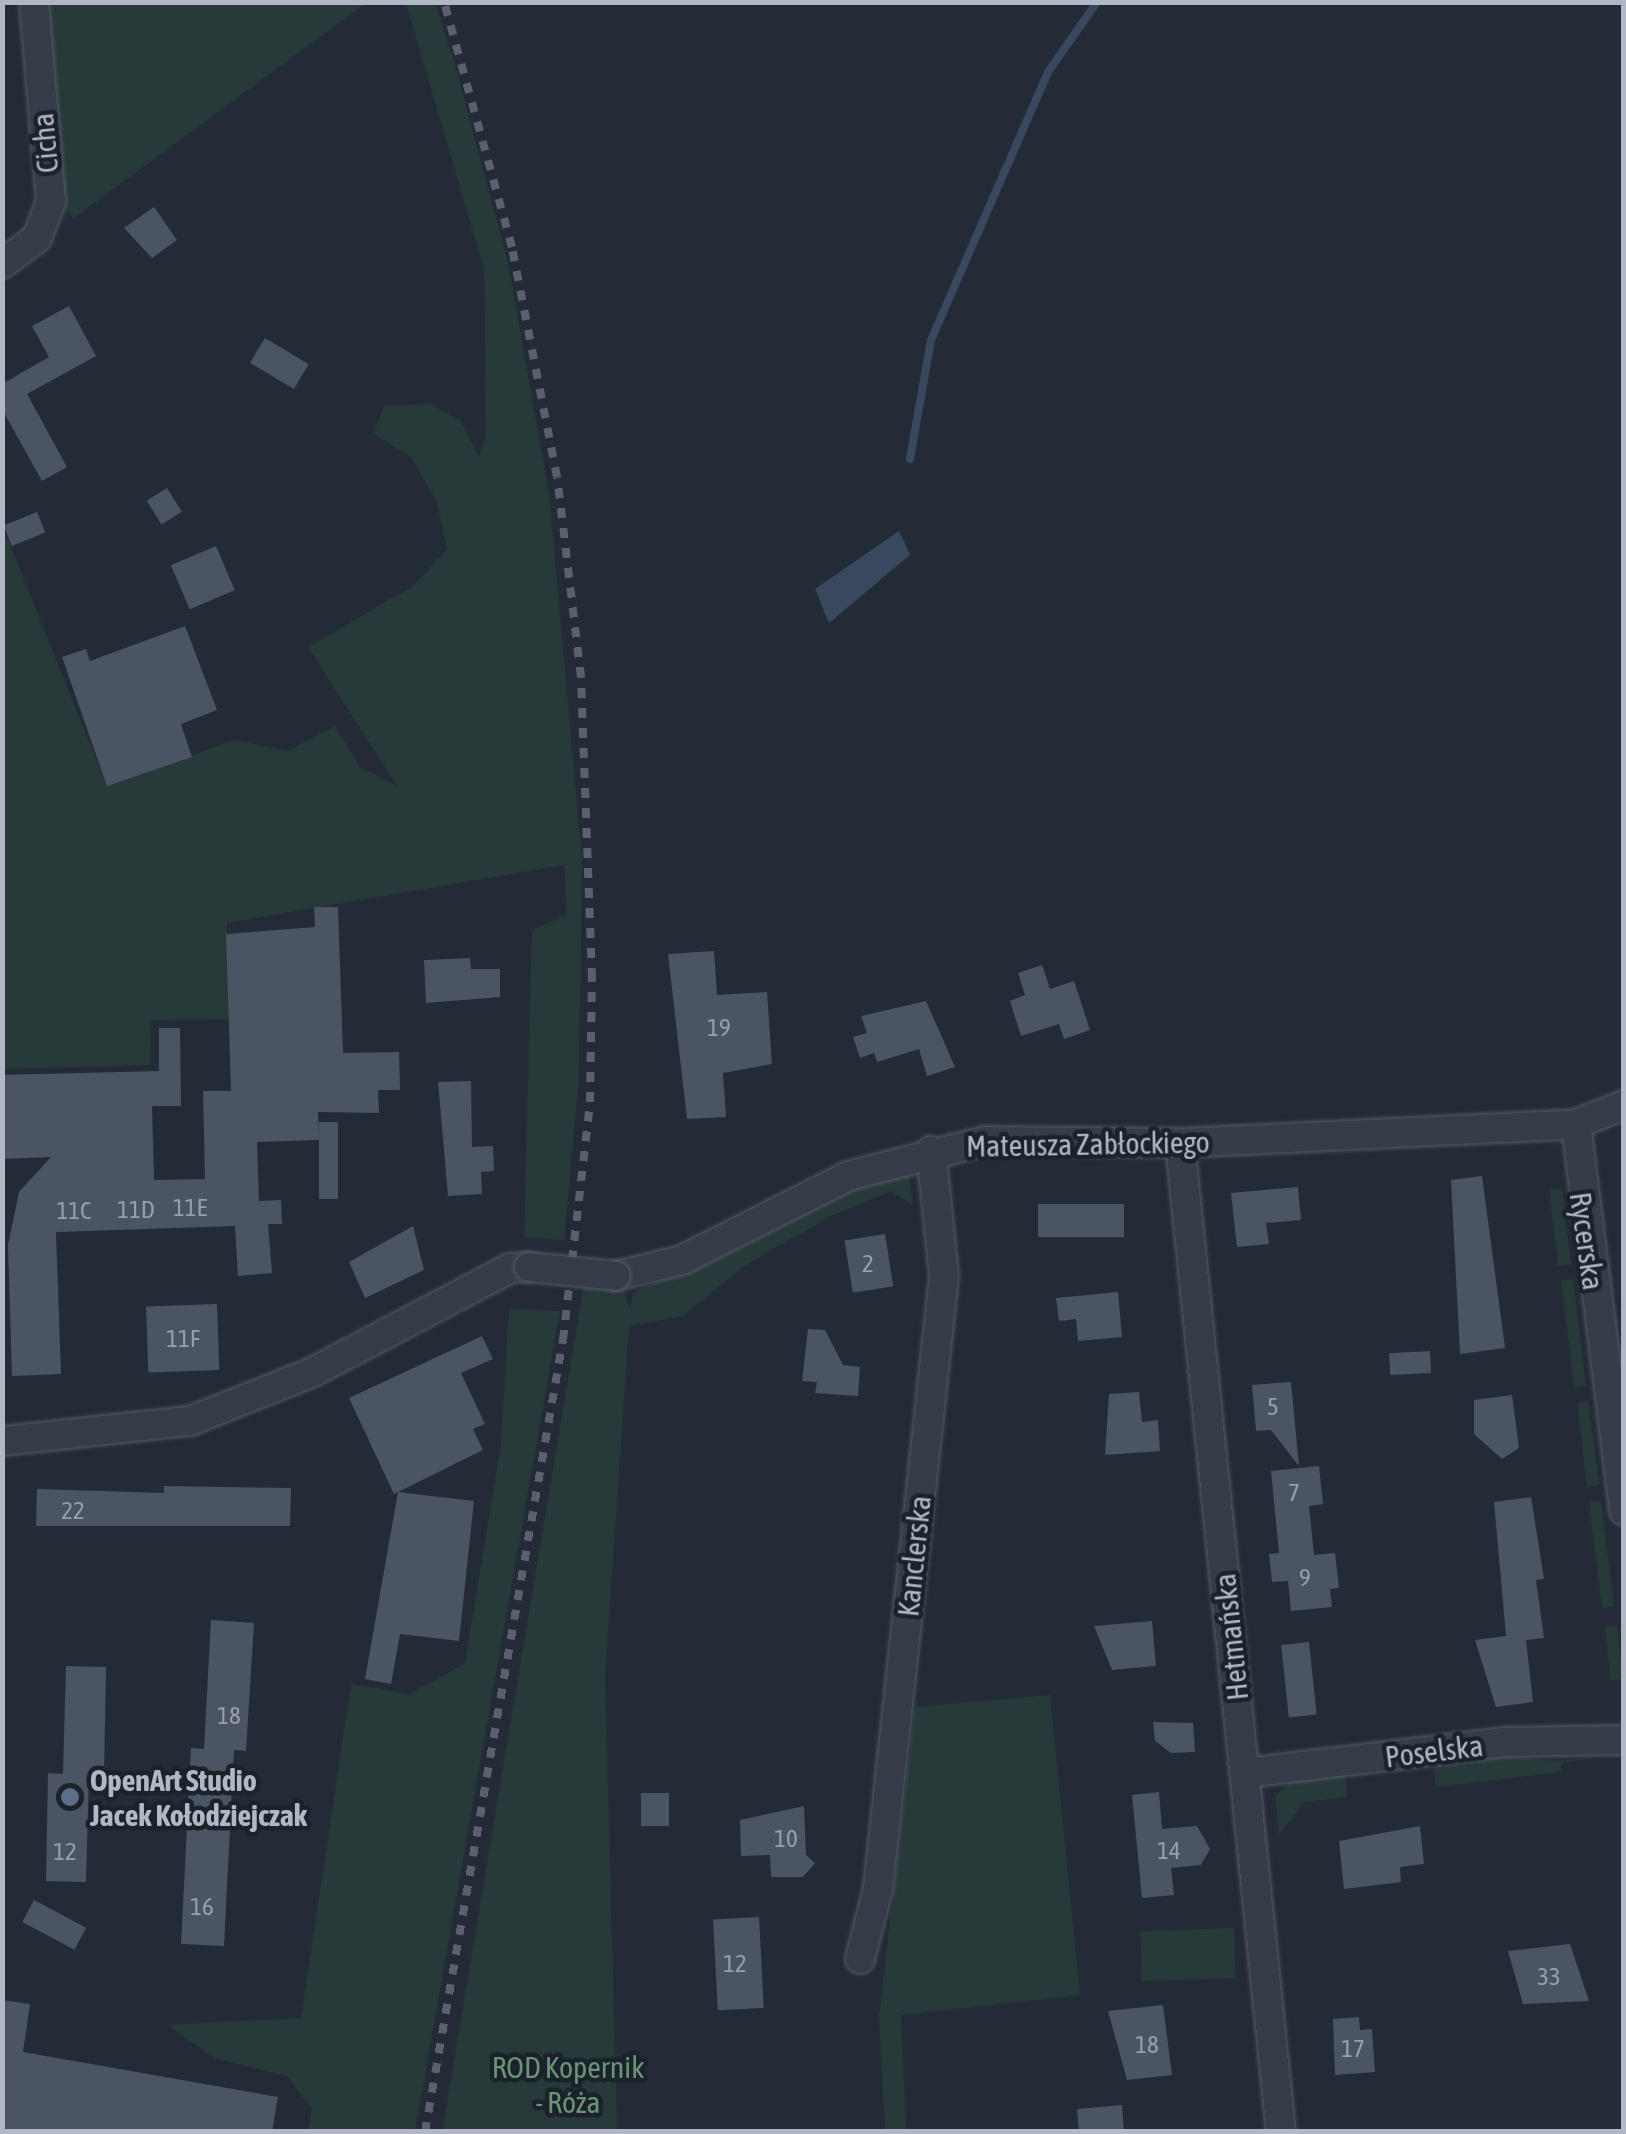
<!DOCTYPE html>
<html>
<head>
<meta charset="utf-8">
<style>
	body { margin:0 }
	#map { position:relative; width:1626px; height:2134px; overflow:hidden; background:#232b37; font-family:"Asap Condensed",sans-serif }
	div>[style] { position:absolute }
	.green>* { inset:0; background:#28393a; transform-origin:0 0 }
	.water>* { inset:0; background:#39485f }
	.stream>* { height:8px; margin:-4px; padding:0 4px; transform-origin:4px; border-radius:4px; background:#39485f }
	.building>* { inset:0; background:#4b5463; transform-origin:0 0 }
	.roads { filter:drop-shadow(0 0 2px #545a65) drop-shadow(0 0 2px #545a65) }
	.street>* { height:28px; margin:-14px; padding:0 14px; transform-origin:14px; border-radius:14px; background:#363d48 }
	.rail>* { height:8px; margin-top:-4px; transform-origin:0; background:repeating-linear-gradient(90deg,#59606e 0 10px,transparent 0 20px) }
	.bridges { filter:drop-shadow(0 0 2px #545a65) drop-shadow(0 0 2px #545a65) }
	.street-bridge>* { height:28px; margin:-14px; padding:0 14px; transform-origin:14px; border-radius:14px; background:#363d48 }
	.dots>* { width:28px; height:28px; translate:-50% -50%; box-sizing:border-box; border:5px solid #1c222c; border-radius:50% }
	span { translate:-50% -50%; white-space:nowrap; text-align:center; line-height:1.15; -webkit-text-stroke:9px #1c222c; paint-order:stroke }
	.number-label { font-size:25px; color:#989eac }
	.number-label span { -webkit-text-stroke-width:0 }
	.street-label { font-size:30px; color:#b1b7c4 }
	.poi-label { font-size:30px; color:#b1b7c4; font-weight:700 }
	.left { translate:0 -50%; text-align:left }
	.park-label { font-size:30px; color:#6a9376 }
	.frame { position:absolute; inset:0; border:5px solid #b1b7c4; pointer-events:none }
</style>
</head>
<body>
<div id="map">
	<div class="green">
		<i style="clip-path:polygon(41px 3px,366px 3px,74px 218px,59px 203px)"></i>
		<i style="clip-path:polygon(406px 3px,435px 3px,456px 68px,508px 263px,549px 493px,582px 861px,579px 1076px,564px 1240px,524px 1237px,532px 930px,567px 915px,564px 865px,227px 923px,229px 1019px,150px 1020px,151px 1065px,3px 1069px,3px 527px,107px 786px,234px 740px,288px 751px,335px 726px,360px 767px,397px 786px,308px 647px,413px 586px,447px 550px,437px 502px,410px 456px,374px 434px,384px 406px,430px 404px,460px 420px,479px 457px,486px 436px,484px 269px)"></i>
		<i style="clip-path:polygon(909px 1172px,912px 1205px,891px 1191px,831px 1216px,747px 1264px,683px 1316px,629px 1326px,605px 1675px,617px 2131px,442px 2132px,584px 1284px,624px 1290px,630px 1308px,633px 1293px,851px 1185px)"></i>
		<i style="left:1562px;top:1189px;width:76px;height:13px;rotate:83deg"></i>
		<i style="left:1573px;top:1279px;width:108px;height:12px;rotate:83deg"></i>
		<i style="clip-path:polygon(509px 1309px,560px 1311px,415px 2131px,308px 2131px,312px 2109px,287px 2076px,215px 2058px,167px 2025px,301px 2018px,351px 1684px,410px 1694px,465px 1663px,501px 1444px)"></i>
		<i style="clip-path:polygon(1588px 1401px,1600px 1485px,1587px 1487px,1577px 1402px)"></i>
		<i style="left:1601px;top:1501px;width:106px;height:12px;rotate:83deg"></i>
		<i style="left:1617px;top:1625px;width:54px;height:12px;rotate:84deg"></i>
		<i style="clip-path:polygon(1050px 1695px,1080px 1995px,901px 2015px,906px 2131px,885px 2131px,879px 2017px,915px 1707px)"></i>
		<i style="clip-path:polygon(1492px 1755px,1557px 1761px,1589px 1758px,1561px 1764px,1562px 1772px,1436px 1787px,1433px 1762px)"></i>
		<i style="clip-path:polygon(1345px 1770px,1347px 1797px,1304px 1802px,1279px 1835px,1275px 1796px,1294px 1779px)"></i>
		<i style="left:1234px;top:1928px;width:50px;height:94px;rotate:88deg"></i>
	</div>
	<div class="water">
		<i style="clip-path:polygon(899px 531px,910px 555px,829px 623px,815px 589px)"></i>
	</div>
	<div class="stream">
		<i style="left:910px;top:459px;width:121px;rotate:-80deg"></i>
		<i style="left:931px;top:340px;width:292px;rotate:-66.4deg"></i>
		<i style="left:1048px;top:72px;width:85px;rotate:-55deg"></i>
	</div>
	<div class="building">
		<i style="clip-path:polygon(154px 207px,177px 240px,152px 258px,124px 228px)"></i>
		<i style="clip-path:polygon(69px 306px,96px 356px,27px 394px,67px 467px,42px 481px,2px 409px,2px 384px,49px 357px,32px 326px)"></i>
		<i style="left:265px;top:338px;width:51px;height:29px;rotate:31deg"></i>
		<i style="left:167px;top:488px;width:28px;height:24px;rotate:58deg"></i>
		<i style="left:37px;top:512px;width:22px;height:36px;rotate:68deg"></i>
		<i style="left:216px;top:546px;width:48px;height:49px;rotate:67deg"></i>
		<i style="clip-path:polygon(185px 626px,217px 710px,181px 724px,192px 757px,107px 786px,62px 657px,86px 649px,90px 661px)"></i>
		<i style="clip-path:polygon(314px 907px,338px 907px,343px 1053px,399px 1052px,400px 1090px,378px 1090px,379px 1113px,318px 1112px,319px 1140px,257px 1142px,259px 1201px,281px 1200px,282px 1224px,268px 1224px,272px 1273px,238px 1276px,235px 1226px,56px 1232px,61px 1374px,12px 1376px,8px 1245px,19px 1192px,51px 1157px,2px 1159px,2px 1075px,159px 1071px,159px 1028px,180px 1028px,181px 1106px,152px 1106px,154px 1180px,205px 1179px,203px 1091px,231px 1091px,226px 934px,315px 927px)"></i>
		<i style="clip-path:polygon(714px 951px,717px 995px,767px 992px,772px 1064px,723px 1073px,726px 1117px,687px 1119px,668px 954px)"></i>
		<i style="clip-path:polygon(470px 958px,471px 969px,500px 969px,500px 997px,426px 1003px,424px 960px)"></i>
		<i style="clip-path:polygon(1042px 965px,1050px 989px,1074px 981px,1090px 1030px,1064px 1039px,1059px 1024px,1021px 1036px,1010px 1001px,1025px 995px,1018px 973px)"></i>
		<i style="clip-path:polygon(926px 1001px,955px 1067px,927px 1076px,919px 1049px,877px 1062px,874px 1053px,860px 1058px,853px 1037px,867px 1033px,861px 1016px)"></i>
		<i style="clip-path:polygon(471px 1081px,472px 1147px,493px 1146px,494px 1171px,481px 1172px,482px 1194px,448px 1196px,438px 1082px)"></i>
		<i style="left:319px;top:1122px;width:19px;height:77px"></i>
		<i style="clip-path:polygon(1482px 1176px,1505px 1348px,1460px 1354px,1451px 1180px)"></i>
		<i style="clip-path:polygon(1298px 1187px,1301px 1220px,1266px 1223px,1269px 1244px,1237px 1247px,1231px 1193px)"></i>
		<i style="left:1124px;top:1204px;width:33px;height:86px;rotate:90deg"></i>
		<i style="clip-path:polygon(413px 1226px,424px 1270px,365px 1298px,349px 1262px)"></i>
		<i style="left:885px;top:1234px;width:53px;height:41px;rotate:81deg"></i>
		<i style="clip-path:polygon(1118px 1292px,1122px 1337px,1078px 1341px,1076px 1319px,1059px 1321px,1056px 1298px)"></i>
		<i style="left:217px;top:1304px;width:66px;height:71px;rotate:88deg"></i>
		<i style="clip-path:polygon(808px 1329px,825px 1330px,843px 1365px,860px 1367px,858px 1396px,815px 1393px,817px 1382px,802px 1381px)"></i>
		<i style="clip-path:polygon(482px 1336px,493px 1359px,461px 1373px,485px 1424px,473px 1429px,483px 1450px,394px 1494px,349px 1398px)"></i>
		<i style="left:1430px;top:1351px;width:22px;height:41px;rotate:87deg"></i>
		<i style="clip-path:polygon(1291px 1382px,1299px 1466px,1271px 1430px,1256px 1431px,1252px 1385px)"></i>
		<i style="clip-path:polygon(1139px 1392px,1142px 1422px,1158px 1420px,1160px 1451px,1105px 1455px,1109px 1394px)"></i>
		<i style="clip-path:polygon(1512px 1395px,1519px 1448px,1502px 1459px,1474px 1434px,1474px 1400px)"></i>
		<i style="clip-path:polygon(1319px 1466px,1323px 1504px,1309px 1506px,1314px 1555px,1335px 1553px,1339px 1588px,1330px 1589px,1332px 1607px,1291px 1611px,1288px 1581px,1272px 1582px,1269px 1554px,1279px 1553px,1271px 1471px)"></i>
		<i style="clip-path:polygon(164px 1486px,291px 1488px,290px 1526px,36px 1526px,37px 1489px,164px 1493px)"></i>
		<i style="clip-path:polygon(398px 1492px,474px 1501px,459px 1641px,400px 1634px,391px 1684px,365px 1679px)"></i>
		<i style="clip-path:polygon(1531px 1497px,1544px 1579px,1536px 1580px,1544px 1638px,1526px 1640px,1533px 1702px,1496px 1707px,1475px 1640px,1506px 1636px,1494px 1502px)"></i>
		<i style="clip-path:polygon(211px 1620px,254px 1623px,246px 1751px,234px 1750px,224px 1946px,181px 1944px,191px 1748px,204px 1749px)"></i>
		<i style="clip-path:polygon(1152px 1621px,1156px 1666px,1112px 1670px,1094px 1626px)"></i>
		<i style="left:1309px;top:1642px;width:73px;height:28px;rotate:84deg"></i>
		<i style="clip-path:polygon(66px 1666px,106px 1667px,104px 1775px,89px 1774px,86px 1882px,46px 1881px,48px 1773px,63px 1774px)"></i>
		<i style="clip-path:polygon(1153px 1722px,1193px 1723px,1195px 1752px,1171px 1753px,1155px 1741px)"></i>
		<i style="clip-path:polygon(1159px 1792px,1162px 1829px,1197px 1826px,1210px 1849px,1201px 1865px,1171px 1868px,1174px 1895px,1142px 1898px,1132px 1795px)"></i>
		<i style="left:641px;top:1793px;width:28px;height:33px"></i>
		<i style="clip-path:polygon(804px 1806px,806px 1855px,815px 1863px,803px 1877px,771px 1877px,770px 1855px,741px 1856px,740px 1820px)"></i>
		<i style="clip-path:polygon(1420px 1826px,1424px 1864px,1400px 1867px,1401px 1882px,1344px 1889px,1339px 1841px)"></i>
		<i style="left:34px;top:1900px;width:59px;height:25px;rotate:28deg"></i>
		<i style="left:759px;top:1917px;width:91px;height:46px;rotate:87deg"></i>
		<i style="clip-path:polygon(1570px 1944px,1589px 2001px,1523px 2004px,1508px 1951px)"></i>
		<i style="clip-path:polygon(2px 2000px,30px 2004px,23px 2052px,278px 2097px,272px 2132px,2px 2132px)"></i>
		<i style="clip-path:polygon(1163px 2005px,1172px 2075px,1127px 2080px,1108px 2011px)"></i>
		<i style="clip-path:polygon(1359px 2017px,1360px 2030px,1372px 2029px,1375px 2072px,1335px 2075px,1333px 2019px)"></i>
		<i style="clip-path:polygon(1122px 2105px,1124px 2132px,1079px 2132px,1077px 2109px)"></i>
	</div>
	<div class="roads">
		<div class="street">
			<i style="left:2px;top:264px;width:44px;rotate:-36.6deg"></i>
			<i style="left:37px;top:238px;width:40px;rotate:-69deg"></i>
			<i style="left:51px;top:201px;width:200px;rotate:-94.9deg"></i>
			<i style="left:1624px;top:1105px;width:52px;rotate:158.4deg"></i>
			<i style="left:1576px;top:1124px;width:390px;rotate:82.9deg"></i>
			<i style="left:1180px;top:1143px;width:994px;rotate:84.17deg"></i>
			<i style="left:616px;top:1276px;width:68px;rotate:-13.6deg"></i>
			<i style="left:682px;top:1260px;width:186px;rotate:-26.8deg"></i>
			<i style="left:848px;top:1176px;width:141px;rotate:-14.3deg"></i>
			<i style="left:985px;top:1141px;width:195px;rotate:0.6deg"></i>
			<i style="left:1180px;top:1143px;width:396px;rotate:-2.7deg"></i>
			<i style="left:2px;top:1441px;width:189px;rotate:-6.1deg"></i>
			<i style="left:190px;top:1421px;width:132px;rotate:-21.7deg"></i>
			<i style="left:313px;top:1372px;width:223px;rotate:-27.8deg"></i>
			<i style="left:510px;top:1268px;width:19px;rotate:-3deg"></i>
			<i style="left:1245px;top:1773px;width:263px;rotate:-6.8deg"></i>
			<i style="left:1506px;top:1742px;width:118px;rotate:-1deg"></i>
			<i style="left:860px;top:1959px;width:72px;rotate:-75.6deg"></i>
			<i style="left:878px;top:1889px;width:617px;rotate:-83.85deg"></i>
			<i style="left:944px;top:1276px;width:126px;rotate:-95.9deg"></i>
		</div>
	</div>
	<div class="rail">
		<i style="left:425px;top:2132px;width:804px;rotate:-80.12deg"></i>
		<i style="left:563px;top:1340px;width:240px;rotate:-83.5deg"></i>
		<i style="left:590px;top:1102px;width:124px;rotate:-89.1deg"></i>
		<i style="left:592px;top:978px;width:301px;rotate:-92.1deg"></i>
		<i style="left:581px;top:677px;width:201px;rotate:-96.8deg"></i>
		<i style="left:557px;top:477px;width:234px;rotate:-101.1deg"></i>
		<i style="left:512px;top:247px;width:254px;rotate:-105.5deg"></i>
	</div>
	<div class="bridges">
		<div class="street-bridge">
			<i style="left:529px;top:1267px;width:87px;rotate:5.9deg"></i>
		</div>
	</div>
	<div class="dots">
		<i style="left:70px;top:1797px;background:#5c6f8a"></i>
	</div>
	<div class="number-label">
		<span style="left:719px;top:1027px">19</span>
		<span style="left:190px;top:1207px">11E</span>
		<span style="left:136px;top:1209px">11D</span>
		<span style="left:74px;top:1210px">11C</span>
		<span style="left:868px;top:1263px">2</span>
		<span style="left:183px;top:1338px">11F</span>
		<span style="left:1273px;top:1406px">5</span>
		<span style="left:1294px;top:1492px">7</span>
		<span style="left:73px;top:1510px">22</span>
		<span style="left:1305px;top:1577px">9</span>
		<span style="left:229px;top:1715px">18</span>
		<span style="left:786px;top:1838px">10</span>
		<span style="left:1169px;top:1850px">14</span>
		<span style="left:65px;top:1851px">12</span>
		<span style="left:202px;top:1906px">16</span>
		<span style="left:735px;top:1963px">12</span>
		<span style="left:1549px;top:1976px">33</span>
		<span style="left:1147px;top:2044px">18</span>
		<span style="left:1353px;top:2048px">17</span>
	</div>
	<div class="street-label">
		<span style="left:45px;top:143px;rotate:-95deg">Cicha</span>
		<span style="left:1088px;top:1144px;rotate:-1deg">Mateusza Zabłockiego</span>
		<span style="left:1587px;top:1241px;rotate:82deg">Rycerska</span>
		<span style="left:914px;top:1556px;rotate:-84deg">Kanclerska</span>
		<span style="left:1231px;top:1637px;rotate:-96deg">Hetmańska</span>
		<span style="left:1434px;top:1751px;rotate:-7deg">Poselska</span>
	</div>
	<div class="poi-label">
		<span class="left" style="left:90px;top:1797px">OpenArt Studio<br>Jacek Kołodziejczak</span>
	</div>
	<div class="park-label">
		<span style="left:568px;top:2084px">ROD Kopernik<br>- Róża</span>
	</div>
	<div class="frame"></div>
</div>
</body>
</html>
